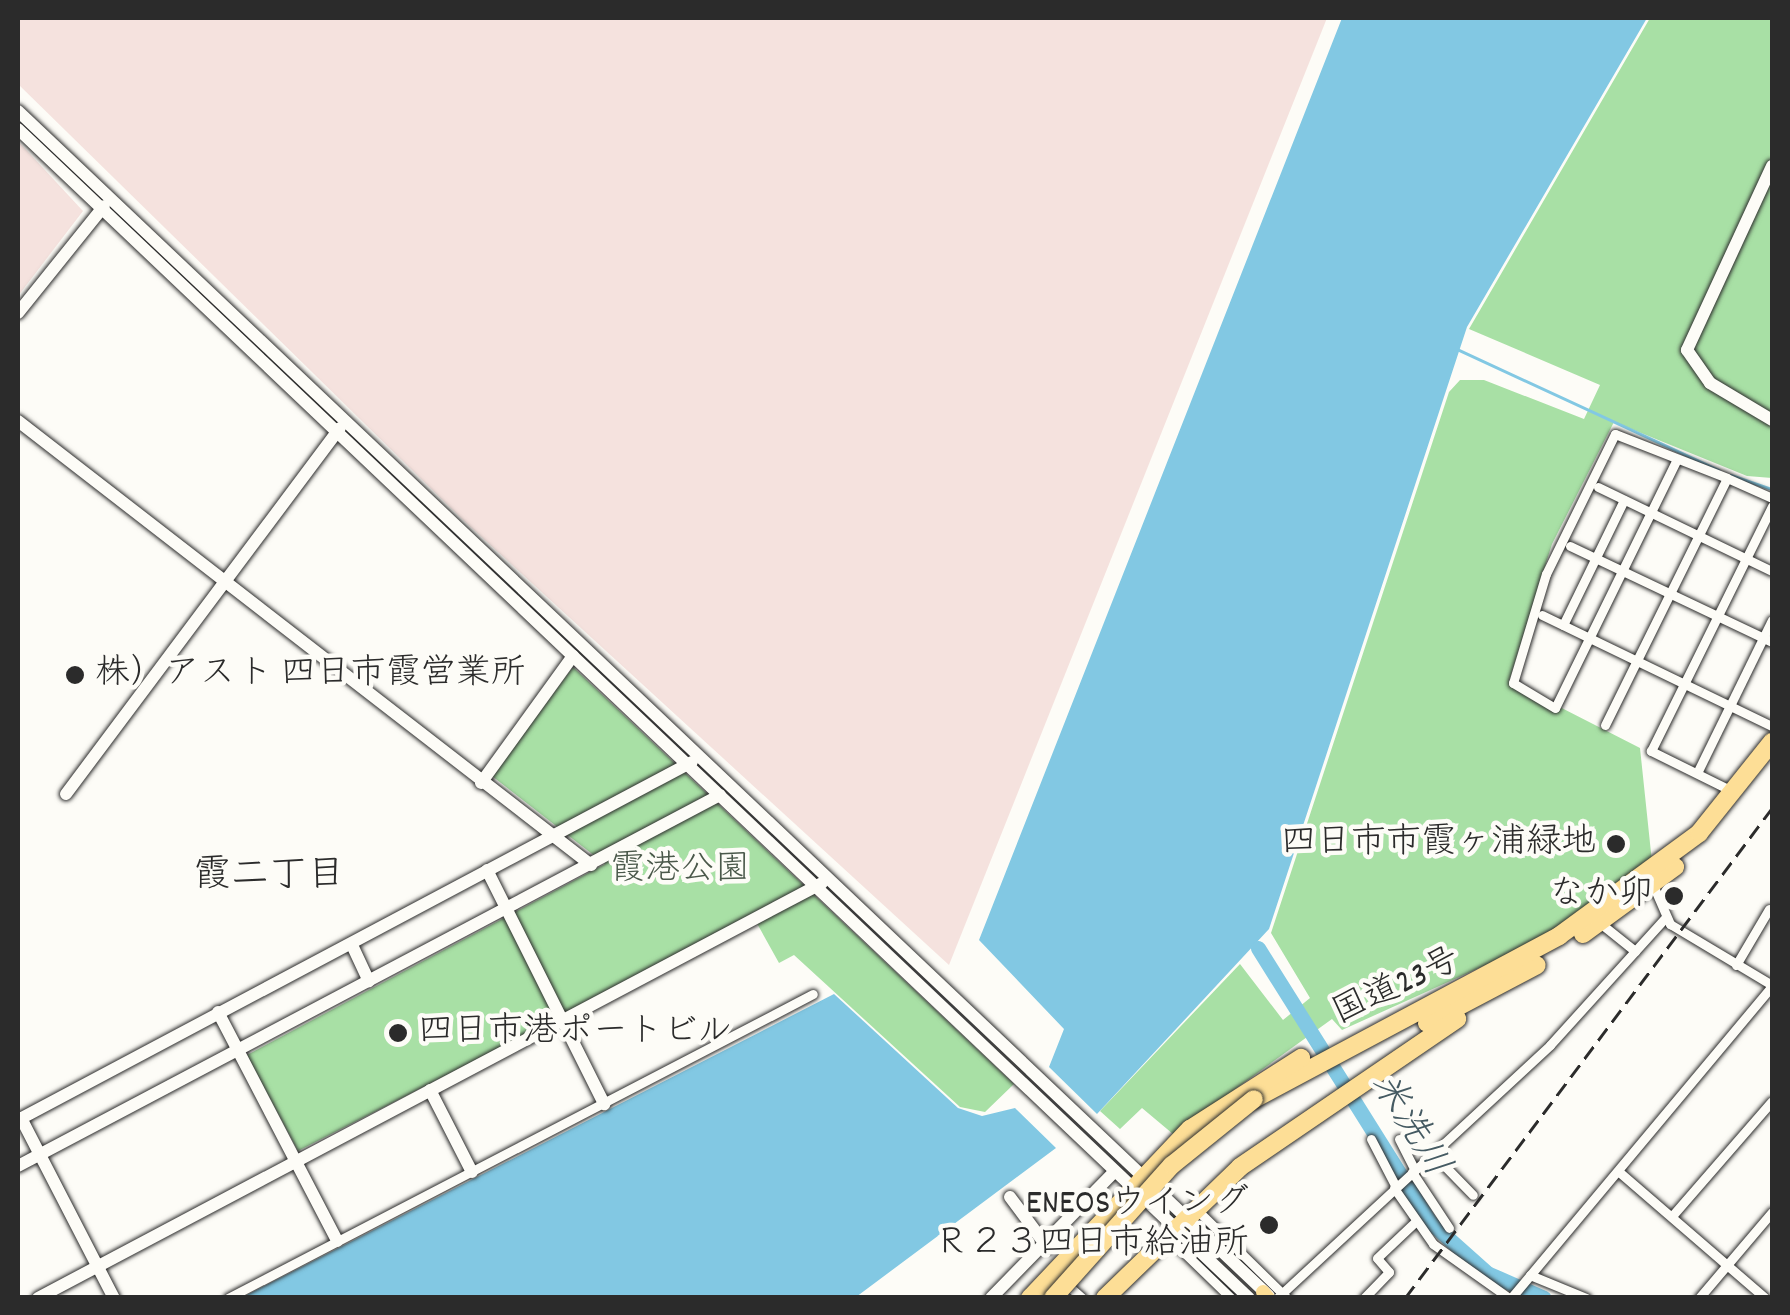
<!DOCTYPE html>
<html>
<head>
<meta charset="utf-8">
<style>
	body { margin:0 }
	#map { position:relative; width:1790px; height:1315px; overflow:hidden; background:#fdfcf7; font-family:Dekko,"Klee One",sans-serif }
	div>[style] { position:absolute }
	.built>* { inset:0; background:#f5e2de }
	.green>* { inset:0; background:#a8e0a5 }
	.water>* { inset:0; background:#82c8e3 }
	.stream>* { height:2.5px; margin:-1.25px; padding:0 1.25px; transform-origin:1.25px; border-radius:1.25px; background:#82c8e3 }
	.river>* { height:15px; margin:-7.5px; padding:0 7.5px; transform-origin:7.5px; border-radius:7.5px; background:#82c8e3 }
	.roads { filter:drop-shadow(0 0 2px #2b2b2b) drop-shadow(0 0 2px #2b2b2b) }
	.street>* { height:9px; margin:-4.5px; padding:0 4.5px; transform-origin:4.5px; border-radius:4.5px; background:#fdfcf7 }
	.secondary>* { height:12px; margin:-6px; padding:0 6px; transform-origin:6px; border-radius:6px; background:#fdfcf7 }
	.primary>* { height:14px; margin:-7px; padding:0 7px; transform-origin:7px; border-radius:7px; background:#fdde96 }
	.highway>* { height:18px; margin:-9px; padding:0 9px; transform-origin:9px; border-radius:9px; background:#fdde96 }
	.rail>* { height:2.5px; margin-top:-1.25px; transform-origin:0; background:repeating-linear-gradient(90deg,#2b2b2b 0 15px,transparent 0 23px) }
	.bridges { filter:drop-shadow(0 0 2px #2b2b2b) drop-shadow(0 0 2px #2b2b2b) }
	.highway-bridge>* { height:18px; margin:-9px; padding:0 9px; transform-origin:9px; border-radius:9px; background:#fdde96 }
	.dots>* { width:28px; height:28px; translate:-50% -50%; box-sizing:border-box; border:5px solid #fdfcf7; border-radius:50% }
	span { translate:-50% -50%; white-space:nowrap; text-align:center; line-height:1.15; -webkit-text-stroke:9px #fdfcf7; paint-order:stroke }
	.poi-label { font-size:35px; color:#2b2b2b }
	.left { translate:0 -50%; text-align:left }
	.right { translate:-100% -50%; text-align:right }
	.park-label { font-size:35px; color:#4a584a }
	.street-label { font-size:35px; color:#2b2b2b }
	.neighbourhood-label { font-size:38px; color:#2b2b2b }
	.water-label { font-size:38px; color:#455a62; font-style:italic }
	.frame { position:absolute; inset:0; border:20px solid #2b2b2b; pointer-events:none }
</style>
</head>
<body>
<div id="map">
	<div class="built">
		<i style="clip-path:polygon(18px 18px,1327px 18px,949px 965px,464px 521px,18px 84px)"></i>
		<i style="clip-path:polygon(18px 141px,83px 211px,18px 296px)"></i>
	</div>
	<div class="green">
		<i style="clip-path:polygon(1650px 18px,1772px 18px,1772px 478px,1747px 476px,1614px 422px,1552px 544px,1509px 681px,1640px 748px,1652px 862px,1530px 945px,1342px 1030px,1332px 1019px,1173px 1134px,1142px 1108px,1120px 1129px,1100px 1111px,1240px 964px,1283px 1020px,1310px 998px,1271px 933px,1449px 392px,1460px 380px,1484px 380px,1584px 419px,1600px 385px,1469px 329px)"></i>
		<i style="clip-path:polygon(573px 667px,1014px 1084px,985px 1112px,960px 1107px,794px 955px,779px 963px,754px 918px,298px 1151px,247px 1055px,605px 864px,492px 776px)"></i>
	</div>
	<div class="water">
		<i style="clip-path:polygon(1342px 18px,1647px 18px,1467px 327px,1269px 929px,1097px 1114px,1049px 1067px,1064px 1029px,979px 940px)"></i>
		<i style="clip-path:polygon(834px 994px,958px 1108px,982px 1116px,1015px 1108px,1056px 1148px,856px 1297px,243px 1297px)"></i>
	</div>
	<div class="stream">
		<i style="left:1459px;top:350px;width:286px;rotate:24.8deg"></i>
		<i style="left:1731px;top:475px;width:43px;rotate:18.9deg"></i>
	</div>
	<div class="river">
		<i style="left:1258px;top:948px;width:324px;rotate:57.9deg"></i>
		<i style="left:1430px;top:1222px;width:76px;rotate:41.8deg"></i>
		<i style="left:1487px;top:1273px;width:62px;rotate:23.7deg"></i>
	</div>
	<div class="roads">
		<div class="street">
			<i style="left:1677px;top:459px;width:277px;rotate:116.1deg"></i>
			<i style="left:1555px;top:708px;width:49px;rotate:-149.2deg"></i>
			<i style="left:1513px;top:683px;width:114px;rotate:-73.2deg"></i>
			<i style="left:1546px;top:574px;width:156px;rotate:-63.8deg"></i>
			<i style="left:1615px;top:434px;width:120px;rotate:21.4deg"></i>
			<i style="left:1727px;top:478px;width:49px;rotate:24deg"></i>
			<i style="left:1598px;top:487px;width:193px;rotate:25.8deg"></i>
			<i style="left:1570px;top:546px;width:224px;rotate:25.4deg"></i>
			<i style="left:1542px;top:615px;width:255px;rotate:25.8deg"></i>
			<i style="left:1563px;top:625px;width:139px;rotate:-64deg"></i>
			<i style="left:1605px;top:725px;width:275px;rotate:-63.7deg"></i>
			<i style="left:1697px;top:773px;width:170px;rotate:-63.9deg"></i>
			<i style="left:1734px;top:792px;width:93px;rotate:-153.7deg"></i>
			<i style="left:1651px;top:751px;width:273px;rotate:-63.7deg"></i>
			<i style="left:1653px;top:885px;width:43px;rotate:66.4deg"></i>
			<i style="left:1670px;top:924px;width:119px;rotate:30.9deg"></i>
			<i style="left:1600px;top:923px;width:45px;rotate:38.7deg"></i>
			<i style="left:1736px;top:965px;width:65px;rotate:-59.5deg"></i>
			<i style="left:1371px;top:1139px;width:54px;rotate:62.5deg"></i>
			<i style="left:1399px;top:1139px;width:35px;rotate:63deg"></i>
			<i style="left:1433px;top:1154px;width:57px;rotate:45.7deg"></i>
			<i style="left:1618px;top:1171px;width:194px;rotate:40.8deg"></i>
			<i style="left:1412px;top:1172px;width:67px;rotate:56.5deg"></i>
			<i style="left:1394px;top:1188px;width:68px;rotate:55.1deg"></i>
			<i style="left:1433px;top:1244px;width:93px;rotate:35.4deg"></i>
			<i style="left:1196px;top:1209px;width:127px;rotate:44.4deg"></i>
			<i style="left:1672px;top:1216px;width:152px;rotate:-49deg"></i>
			<i style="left:1168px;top:1237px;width:88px;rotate:44.1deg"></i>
			<i style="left:1530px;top:1275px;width:61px;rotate:22.3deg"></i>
			<i style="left:1065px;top:1283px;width:23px;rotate:41deg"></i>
			<i style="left:228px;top:1298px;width:659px;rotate:-27.46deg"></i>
			<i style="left:1277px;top:1298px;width:372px;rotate:-42.8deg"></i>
			<i style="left:1550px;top:1045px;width:171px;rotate:-47.8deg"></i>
			<i style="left:1364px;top:1298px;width:36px;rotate:-46deg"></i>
			<i style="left:1389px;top:1272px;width:18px;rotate:-131deg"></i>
			<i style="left:1377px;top:1258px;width:52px;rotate:-43.5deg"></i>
			<i style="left:1511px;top:1298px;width:407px;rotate:-50.1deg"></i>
			<i style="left:1699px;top:1298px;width:113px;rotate:-49.7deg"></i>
		</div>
		<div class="secondary">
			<i style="left:18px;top:111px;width:1723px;rotate:43.45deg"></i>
			<i style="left:18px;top:129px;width:1698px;rotate:43.52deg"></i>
			<i style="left:1772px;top:166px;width:203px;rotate:114.8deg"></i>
			<i style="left:1687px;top:350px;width:40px;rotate:55.1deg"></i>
			<i style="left:1710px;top:383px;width:72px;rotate:30.8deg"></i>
			<i style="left:18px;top:313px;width:137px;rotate:-51.2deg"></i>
			<i style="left:18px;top:421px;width:725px;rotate:37.77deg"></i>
			<i style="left:481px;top:783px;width:157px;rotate:-54.1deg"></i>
			<i style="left:66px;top:794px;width:457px;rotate:-53.2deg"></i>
			<i style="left:487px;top:870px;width:262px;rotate:63.4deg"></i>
			<i style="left:352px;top:945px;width:40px;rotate:65deg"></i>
			<i style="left:218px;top:1012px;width:258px;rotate:62.5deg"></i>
			<i style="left:430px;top:1090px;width:92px;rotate:62.9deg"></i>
			<i style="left:21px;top:1118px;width:203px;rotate:62.7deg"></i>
			<i style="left:18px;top:1120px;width:763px;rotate:-27.98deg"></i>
			<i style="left:18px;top:1166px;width:794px;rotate:-27.86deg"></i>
			<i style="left:1010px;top:1197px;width:64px;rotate:53.3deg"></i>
			<i style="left:38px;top:1298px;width:887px;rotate:-27.89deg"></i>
			<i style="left:991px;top:1298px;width:177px;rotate:-45.7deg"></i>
		</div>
		<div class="primary">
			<i style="left:1263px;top:1292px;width:8px;rotate:50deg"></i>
		</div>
		<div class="highway">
			<i style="left:1583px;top:934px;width:114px;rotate:-36.1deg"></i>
			<i style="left:1427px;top:1023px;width:124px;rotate:-27.8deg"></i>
			<i style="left:1254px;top:1099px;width:346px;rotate:-28.1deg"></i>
			<i style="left:1559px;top:936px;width:174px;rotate:-36.3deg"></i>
			<i style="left:1699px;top:833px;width:117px;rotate:-51.3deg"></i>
			<i style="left:1030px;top:1298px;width:233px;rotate:-46.6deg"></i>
			<i style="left:1190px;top:1129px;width:132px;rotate:-32.6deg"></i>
			<i style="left:1105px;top:1298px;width:188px;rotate:-44.1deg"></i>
			<i style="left:1240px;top:1167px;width:263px;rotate:-34.3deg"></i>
		</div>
	</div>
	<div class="rail">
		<i style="left:1405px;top:1298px;width:612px;rotate:-53.17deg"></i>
	</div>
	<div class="bridges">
		<div class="highway-bridge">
			<i style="left:1053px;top:1298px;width:178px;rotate:-48.2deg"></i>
			<i style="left:1172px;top:1165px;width:105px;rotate:-38.8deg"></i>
		</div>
	</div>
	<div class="dots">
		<i style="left:75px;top:675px;background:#2b2b2b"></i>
		<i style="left:1616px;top:844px;background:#2b2b2b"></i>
		<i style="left:1674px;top:896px;background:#2b2b2b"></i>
		<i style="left:398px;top:1033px;background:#2b2b2b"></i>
		<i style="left:1269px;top:1225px;background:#2b2b2b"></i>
	</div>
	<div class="poi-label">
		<span class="left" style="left:95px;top:675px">株）アスト 四日市霞営業所</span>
		<span class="right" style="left:1596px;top:844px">四日市市霞ヶ浦緑地</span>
		<span class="right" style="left:1654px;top:896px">なか卯</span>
		<span class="left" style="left:418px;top:1033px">四日市港ポートビル</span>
		<span class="right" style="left:1249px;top:1225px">ENEOSウイング<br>Ｒ２３四日市給油所</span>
	</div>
	<div class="park-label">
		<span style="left:680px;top:871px">霞港公園</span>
	</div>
	<div class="street-label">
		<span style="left:1397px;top:988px;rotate:-25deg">国道23号</span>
	</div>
	<div class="neighbourhood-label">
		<span style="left:269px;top:878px">霞二丁目</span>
	</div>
	<div class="water-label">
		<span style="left:1408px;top:1126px;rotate:58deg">米洗川</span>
	</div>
	<div class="frame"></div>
</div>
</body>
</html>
